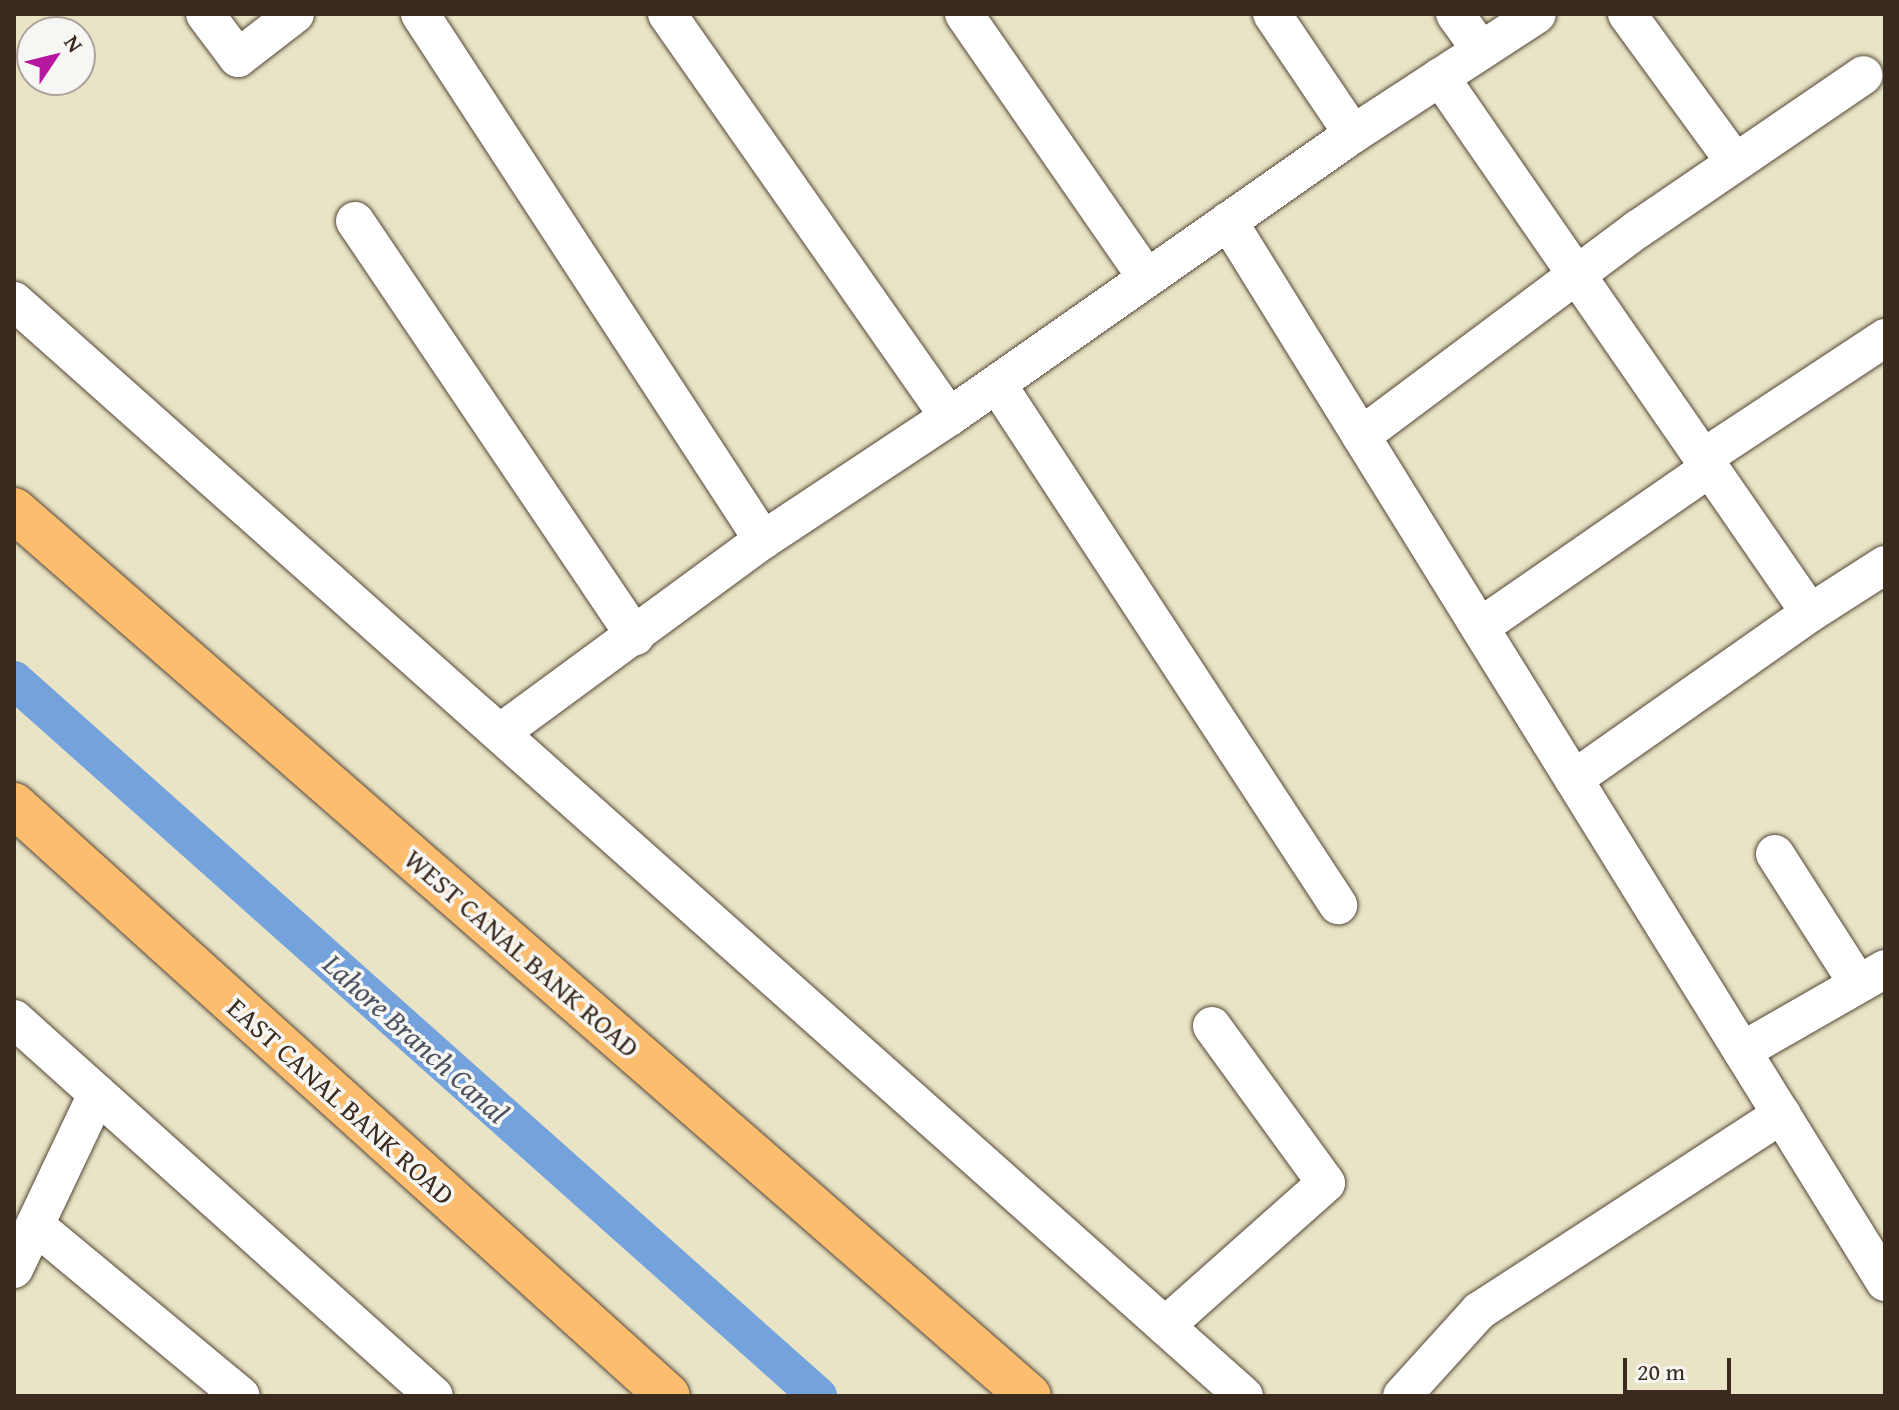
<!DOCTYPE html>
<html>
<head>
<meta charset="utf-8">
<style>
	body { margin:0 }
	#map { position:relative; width:1899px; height:1410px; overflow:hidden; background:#e9e4c6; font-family:"Gentium Book Plus",serif }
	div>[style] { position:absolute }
	.canal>* { height:38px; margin:-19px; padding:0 19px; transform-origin:19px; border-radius:19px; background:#73a2dc }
	.roads { filter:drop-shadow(0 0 2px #554637) drop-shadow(0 0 2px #554637) }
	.minor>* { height:38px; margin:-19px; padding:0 19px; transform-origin:19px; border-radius:19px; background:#fff }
	.highway>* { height:44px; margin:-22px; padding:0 22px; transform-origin:22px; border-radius:22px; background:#fcbd6f }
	span { translate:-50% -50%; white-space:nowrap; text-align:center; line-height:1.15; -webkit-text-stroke:7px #f6f6f2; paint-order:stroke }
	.street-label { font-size:28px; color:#3b2a1e }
	.water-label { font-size:30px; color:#4f5460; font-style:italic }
	.frame { position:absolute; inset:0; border:16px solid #3b2a1e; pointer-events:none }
	.north { position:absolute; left:16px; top:16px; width:80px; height:80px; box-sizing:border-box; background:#f6f6f2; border:2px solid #aba49d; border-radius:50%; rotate:55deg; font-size:22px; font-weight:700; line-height:32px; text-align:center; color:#3b2a1e }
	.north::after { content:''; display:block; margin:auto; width:28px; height:36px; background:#b5179e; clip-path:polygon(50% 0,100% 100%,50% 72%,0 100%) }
	.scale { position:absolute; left:1623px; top:1358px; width:108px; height:36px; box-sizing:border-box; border:4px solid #3b2a1e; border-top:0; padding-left:10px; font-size:24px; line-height:28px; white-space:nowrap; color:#3b2a1e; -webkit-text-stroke:6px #f6f6f2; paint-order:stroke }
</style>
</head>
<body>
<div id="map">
	<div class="canal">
		<i style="left:14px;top:680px;width:1077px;rotate:41.69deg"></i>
	</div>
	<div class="roads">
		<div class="minor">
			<i style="left:205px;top:14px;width:55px;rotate:53.1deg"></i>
			<i style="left:238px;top:58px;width:72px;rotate:-37.7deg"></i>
			<i style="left:420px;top:14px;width:628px;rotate:56.89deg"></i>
			<i style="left:667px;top:14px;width:492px;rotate:55deg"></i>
			<i style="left:964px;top:14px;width:321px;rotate:55.3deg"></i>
			<i style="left:1272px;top:14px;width:145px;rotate:56deg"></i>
			<i style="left:1455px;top:14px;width:44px;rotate:54.2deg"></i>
			<i style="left:1627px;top:14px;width:182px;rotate:53.9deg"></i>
			<i style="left:1440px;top:77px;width:651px;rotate:55.38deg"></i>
			<i style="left:1810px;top:613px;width:289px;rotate:144.9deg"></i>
			<i style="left:355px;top:221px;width:501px;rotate:55.99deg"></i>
			<i style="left:1228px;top:221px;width:1248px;rotate:58.23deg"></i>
			<i style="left:14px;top:301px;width:1647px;rotate:41.68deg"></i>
			<i style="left:997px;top:384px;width:623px;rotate:56.79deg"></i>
			<i style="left:1361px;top:436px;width:346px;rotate:-36.8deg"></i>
			<i style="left:1638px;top:229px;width:273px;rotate:-34.3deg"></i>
			<i style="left:1703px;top:458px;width:218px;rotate:-33.4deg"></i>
			<i style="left:1810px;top:613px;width:89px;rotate:-32.6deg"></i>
			<i style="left:1480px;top:627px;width:280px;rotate:-34.7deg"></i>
			<i style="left:500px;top:733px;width:326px;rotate:-36.3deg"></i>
			<i style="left:763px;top:540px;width:223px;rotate:-33.5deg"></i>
			<i style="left:949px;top:417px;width:482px;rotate:-35deg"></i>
			<i style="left:1344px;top:140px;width:230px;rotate:-33.1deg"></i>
			<i style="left:1775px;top:854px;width:154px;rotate:57.4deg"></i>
			<i style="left:14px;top:1019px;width:564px;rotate:41.91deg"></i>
			<i style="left:1742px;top:1051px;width:165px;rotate:-29.8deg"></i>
			<i style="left:36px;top:1226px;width:266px;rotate:39.7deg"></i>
			<i style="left:14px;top:1269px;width:194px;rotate:-64.6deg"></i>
			<i style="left:1165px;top:1326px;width:215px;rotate:-41.6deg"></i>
			<i style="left:1326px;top:1183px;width:194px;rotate:-126deg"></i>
			<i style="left:1402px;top:1396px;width:115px;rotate:-47.8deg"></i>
			<i style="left:1479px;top:1311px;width:361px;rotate:-33deg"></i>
		</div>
		<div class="highway">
			<i style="left:14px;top:510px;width:1347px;rotate:41.12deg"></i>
			<i style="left:14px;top:805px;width:881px;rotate:42.1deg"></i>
		</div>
	</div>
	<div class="street-label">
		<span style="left:522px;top:953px;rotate:41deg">WEST CANAL BANK ROAD</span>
		<span style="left:341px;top:1101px;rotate:42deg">EAST CANAL BANK ROAD</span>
	</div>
	<div class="water-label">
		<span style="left:416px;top:1038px;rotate:42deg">Lahore Branch Canal</span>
	</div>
	<div class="frame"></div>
	<div class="north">N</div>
	<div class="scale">20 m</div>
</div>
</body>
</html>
